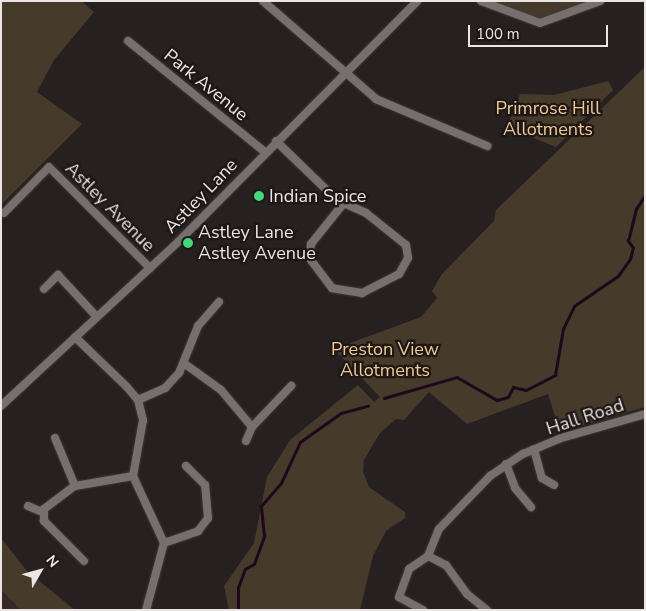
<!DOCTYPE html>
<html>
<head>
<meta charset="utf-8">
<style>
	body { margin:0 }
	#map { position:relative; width:646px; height:611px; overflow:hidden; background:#262020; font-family:"Nunito Sans",sans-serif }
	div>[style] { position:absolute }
	.built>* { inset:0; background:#362928 }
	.green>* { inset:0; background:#463a2a }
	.stream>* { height:2.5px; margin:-1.25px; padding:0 1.25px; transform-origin:1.25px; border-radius:1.25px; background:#1e081d }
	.roads { filter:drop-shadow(0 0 1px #3f3a3a) drop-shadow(0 0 1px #3f3a3a) }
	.minor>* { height:8px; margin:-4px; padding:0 4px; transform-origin:4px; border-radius:4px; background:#776f6e }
	.dots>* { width:14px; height:14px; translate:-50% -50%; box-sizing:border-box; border:2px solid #1d1716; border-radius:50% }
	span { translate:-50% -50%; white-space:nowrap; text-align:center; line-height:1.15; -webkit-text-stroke:4.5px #1d1716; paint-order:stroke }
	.street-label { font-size:18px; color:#eae6e6 }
	.park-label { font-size:18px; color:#f1c995 }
	.poi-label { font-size:18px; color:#eae6e6 }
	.left { translate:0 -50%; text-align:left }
	.frame { position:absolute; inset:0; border:2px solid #eae6e6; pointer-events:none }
	.north { position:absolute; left:15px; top:546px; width:50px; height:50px; -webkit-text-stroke:4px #1d1716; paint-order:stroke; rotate:52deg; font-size:14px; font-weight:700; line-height:20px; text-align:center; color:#eae6e6 }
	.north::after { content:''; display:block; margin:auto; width:18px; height:22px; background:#eae6e6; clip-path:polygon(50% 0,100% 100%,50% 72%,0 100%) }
	.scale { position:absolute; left:468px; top:25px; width:140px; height:22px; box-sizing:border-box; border:2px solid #eae6e6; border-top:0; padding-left:6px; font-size:15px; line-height:18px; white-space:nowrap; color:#eae6e6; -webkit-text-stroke:4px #1d1716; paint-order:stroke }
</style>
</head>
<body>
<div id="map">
	<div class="built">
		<i style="clip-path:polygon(1px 590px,21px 610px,1px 610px)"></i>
	</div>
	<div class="green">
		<i style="clip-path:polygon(1px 1px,81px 1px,94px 12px,54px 60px,37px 92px,82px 124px,1px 205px)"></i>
		<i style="clip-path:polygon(488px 1px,590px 1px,539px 19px)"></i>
		<i style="clip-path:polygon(645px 67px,645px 407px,560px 432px,548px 394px,467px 424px,429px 392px,404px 420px,396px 419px,380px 433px,364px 460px,363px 472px,369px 487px,405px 512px,405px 518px,386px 531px,373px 556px,360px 610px,229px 610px,224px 586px,254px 543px,267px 477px,290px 440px,358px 385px,374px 402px,380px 397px,334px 349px,421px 317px,437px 298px,432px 291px,442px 274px,494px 221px,496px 210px)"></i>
		<i style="clip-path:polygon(608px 81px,613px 90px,556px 147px,507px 127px,520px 94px,554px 95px)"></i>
		<i style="clip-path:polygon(1px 538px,27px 571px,75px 610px,21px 610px,1px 590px)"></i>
	</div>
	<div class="stream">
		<i style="left:384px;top:398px;width:76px;rotate:-16deg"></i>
		<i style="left:457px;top:377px;width:46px;rotate:29.9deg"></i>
		<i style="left:497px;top:400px;width:11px;rotate:-15deg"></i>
		<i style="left:508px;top:397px;width:11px;rotate:-63deg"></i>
		<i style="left:513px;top:387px;width:13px;rotate:13deg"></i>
		<i style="left:526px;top:390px;width:33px;rotate:-27deg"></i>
		<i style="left:555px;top:375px;width:47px;rotate:-80.1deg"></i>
		<i style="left:563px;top:329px;width:25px;rotate:-64deg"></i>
		<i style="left:574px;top:306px;width:53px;rotate:-34.3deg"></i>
		<i style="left:618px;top:276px;width:21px;rotate:-55deg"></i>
		<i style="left:630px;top:259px;width:11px;rotate:-75deg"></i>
		<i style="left:633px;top:248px;width:9px;rotate:-126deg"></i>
		<i style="left:628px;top:241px;width:33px;rotate:-76deg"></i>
		<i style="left:636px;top:209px;width:17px;rotate:-57deg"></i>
		<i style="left:238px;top:610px;width:22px;rotate:-90deg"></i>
		<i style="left:238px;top:588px;width:20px;rotate:-70deg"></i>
		<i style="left:245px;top:569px;width:10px;rotate:-29deg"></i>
		<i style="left:254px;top:564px;width:30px;rotate:-70deg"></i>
		<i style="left:264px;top:536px;width:30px;rotate:-96deg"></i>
		<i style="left:261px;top:506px;width:30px;rotate:-49deg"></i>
		<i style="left:281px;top:483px;width:45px;rotate:-65.1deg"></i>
		<i style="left:300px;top:442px;width:50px;rotate:-35.3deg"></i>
		<i style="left:341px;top:413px;width:28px;rotate:-15deg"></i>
	</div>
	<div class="roads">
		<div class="minor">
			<i style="left:263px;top:1px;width:150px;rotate:40.9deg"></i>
			<i style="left:376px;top:99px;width:121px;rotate:22.9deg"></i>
			<i style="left:481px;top:1px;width:63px;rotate:20.4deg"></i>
			<i style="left:540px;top:23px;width:64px;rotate:-20.1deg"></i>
			<i style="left:128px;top:41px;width:176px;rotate:39deg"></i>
			<i style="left:276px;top:141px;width:85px;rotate:44deg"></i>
			<i style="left:337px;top:200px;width:32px;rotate:24deg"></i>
			<i style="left:366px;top:213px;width:51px;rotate:38.7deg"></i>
			<i style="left:406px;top:245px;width:13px;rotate:81deg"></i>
			<i style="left:408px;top:258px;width:18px;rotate:119deg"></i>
			<i style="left:399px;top:274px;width:42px;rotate:152.8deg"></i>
			<i style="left:362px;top:293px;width:30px;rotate:-171deg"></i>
			<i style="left:332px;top:288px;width:39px;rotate:-127deg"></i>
			<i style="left:309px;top:257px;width:13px;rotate:-81deg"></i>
			<i style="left:311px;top:244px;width:51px;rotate:-51.3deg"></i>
			<i style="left:4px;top:213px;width:64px;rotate:-45.6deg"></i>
			<i style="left:49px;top:167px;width:143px;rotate:45deg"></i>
			<i style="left:44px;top:289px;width:20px;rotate:-45deg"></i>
			<i style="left:58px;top:275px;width:57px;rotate:47.1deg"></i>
			<i style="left:75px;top:337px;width:72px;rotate:43.9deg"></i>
			<i style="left:127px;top:387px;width:17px;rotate:50deg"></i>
			<i style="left:138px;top:400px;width:21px;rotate:76deg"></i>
			<i style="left:143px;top:420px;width:57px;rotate:100.1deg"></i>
			<i style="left:133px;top:476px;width:74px;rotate:65.2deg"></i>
			<i style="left:164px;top:543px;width:69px;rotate:105deg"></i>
			<i style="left:185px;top:364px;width:44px;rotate:35.8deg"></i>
			<i style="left:221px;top:390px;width:48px;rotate:50deg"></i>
			<i style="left:252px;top:427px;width:57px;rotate:-46.4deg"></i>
			<i style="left:138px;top:400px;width:30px;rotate:-24deg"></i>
			<i style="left:165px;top:388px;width:21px;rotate:-47deg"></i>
			<i style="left:179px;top:373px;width:51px;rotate:-68deg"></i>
			<i style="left:198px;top:326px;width:32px;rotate:-49deg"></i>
			<i style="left:1px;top:406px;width:243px;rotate:-42.8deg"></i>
			<i style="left:179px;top:241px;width:338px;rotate:-45.2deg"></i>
			<i style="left:55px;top:438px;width:52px;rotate:67.4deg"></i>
			<i style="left:246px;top:441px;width:15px;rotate:-67deg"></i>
			<i style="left:534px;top:449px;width:30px;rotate:75deg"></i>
			<i style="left:542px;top:478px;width:14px;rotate:30deg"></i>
			<i style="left:506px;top:464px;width:26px;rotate:69deg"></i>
			<i style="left:515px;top:488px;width:25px;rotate:50deg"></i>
			<i style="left:28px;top:506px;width:15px;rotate:23deg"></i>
			<i style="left:164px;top:543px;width:36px;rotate:-19deg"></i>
			<i style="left:198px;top:531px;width:16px;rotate:-52deg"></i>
			<i style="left:208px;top:518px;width:33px;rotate:-95deg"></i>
			<i style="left:205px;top:485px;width:27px;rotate:-135deg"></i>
			<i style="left:428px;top:556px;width:20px;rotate:27deg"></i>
			<i style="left:446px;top:565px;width:36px;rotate:54deg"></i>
			<i style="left:467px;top:594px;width:26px;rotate:39deg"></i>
			<i style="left:84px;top:561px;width:57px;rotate:-135deg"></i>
			<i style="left:44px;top:521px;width:12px;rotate:-90deg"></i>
			<i style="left:44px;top:509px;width:39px;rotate:-37deg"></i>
			<i style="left:75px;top:486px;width:59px;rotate:-9.8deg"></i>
			<i style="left:423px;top:610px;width:27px;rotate:-152deg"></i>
			<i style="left:399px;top:597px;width:30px;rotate:-70deg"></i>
			<i style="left:409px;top:569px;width:23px;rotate:-34deg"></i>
			<i style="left:428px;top:556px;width:29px;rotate:-68deg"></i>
			<i style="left:439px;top:529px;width:74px;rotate:-46.1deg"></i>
			<i style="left:490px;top:476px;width:40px;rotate:-34deg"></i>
			<i style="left:523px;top:454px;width:41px;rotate:-22.8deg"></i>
			<i style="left:561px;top:438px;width:87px;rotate:-15.9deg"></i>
		</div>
	</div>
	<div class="dots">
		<i style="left:259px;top:196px;background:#46d77a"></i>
		<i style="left:188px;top:243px;background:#46d77a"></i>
	</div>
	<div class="street-label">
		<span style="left:206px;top:85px;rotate:39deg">Park Avenue</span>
		<span style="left:201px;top:196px;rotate:-46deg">Astley Lane</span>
		<span style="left:110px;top:207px;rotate:45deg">Astley Avenue</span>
		<span style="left:585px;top:417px;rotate:-18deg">Hall Road</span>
	</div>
	<div class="park-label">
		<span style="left:548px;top:119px">Primrose Hill<br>Allotments</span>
		<span style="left:385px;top:360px">Preston View<br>Allotments</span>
	</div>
	<div class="poi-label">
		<span class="left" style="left:269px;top:196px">Indian Spice</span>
		<span class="left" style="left:198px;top:243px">Astley Lane<br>Astley Avenue</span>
	</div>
	<div class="frame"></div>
	<div class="north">N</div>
	<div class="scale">100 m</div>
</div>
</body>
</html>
